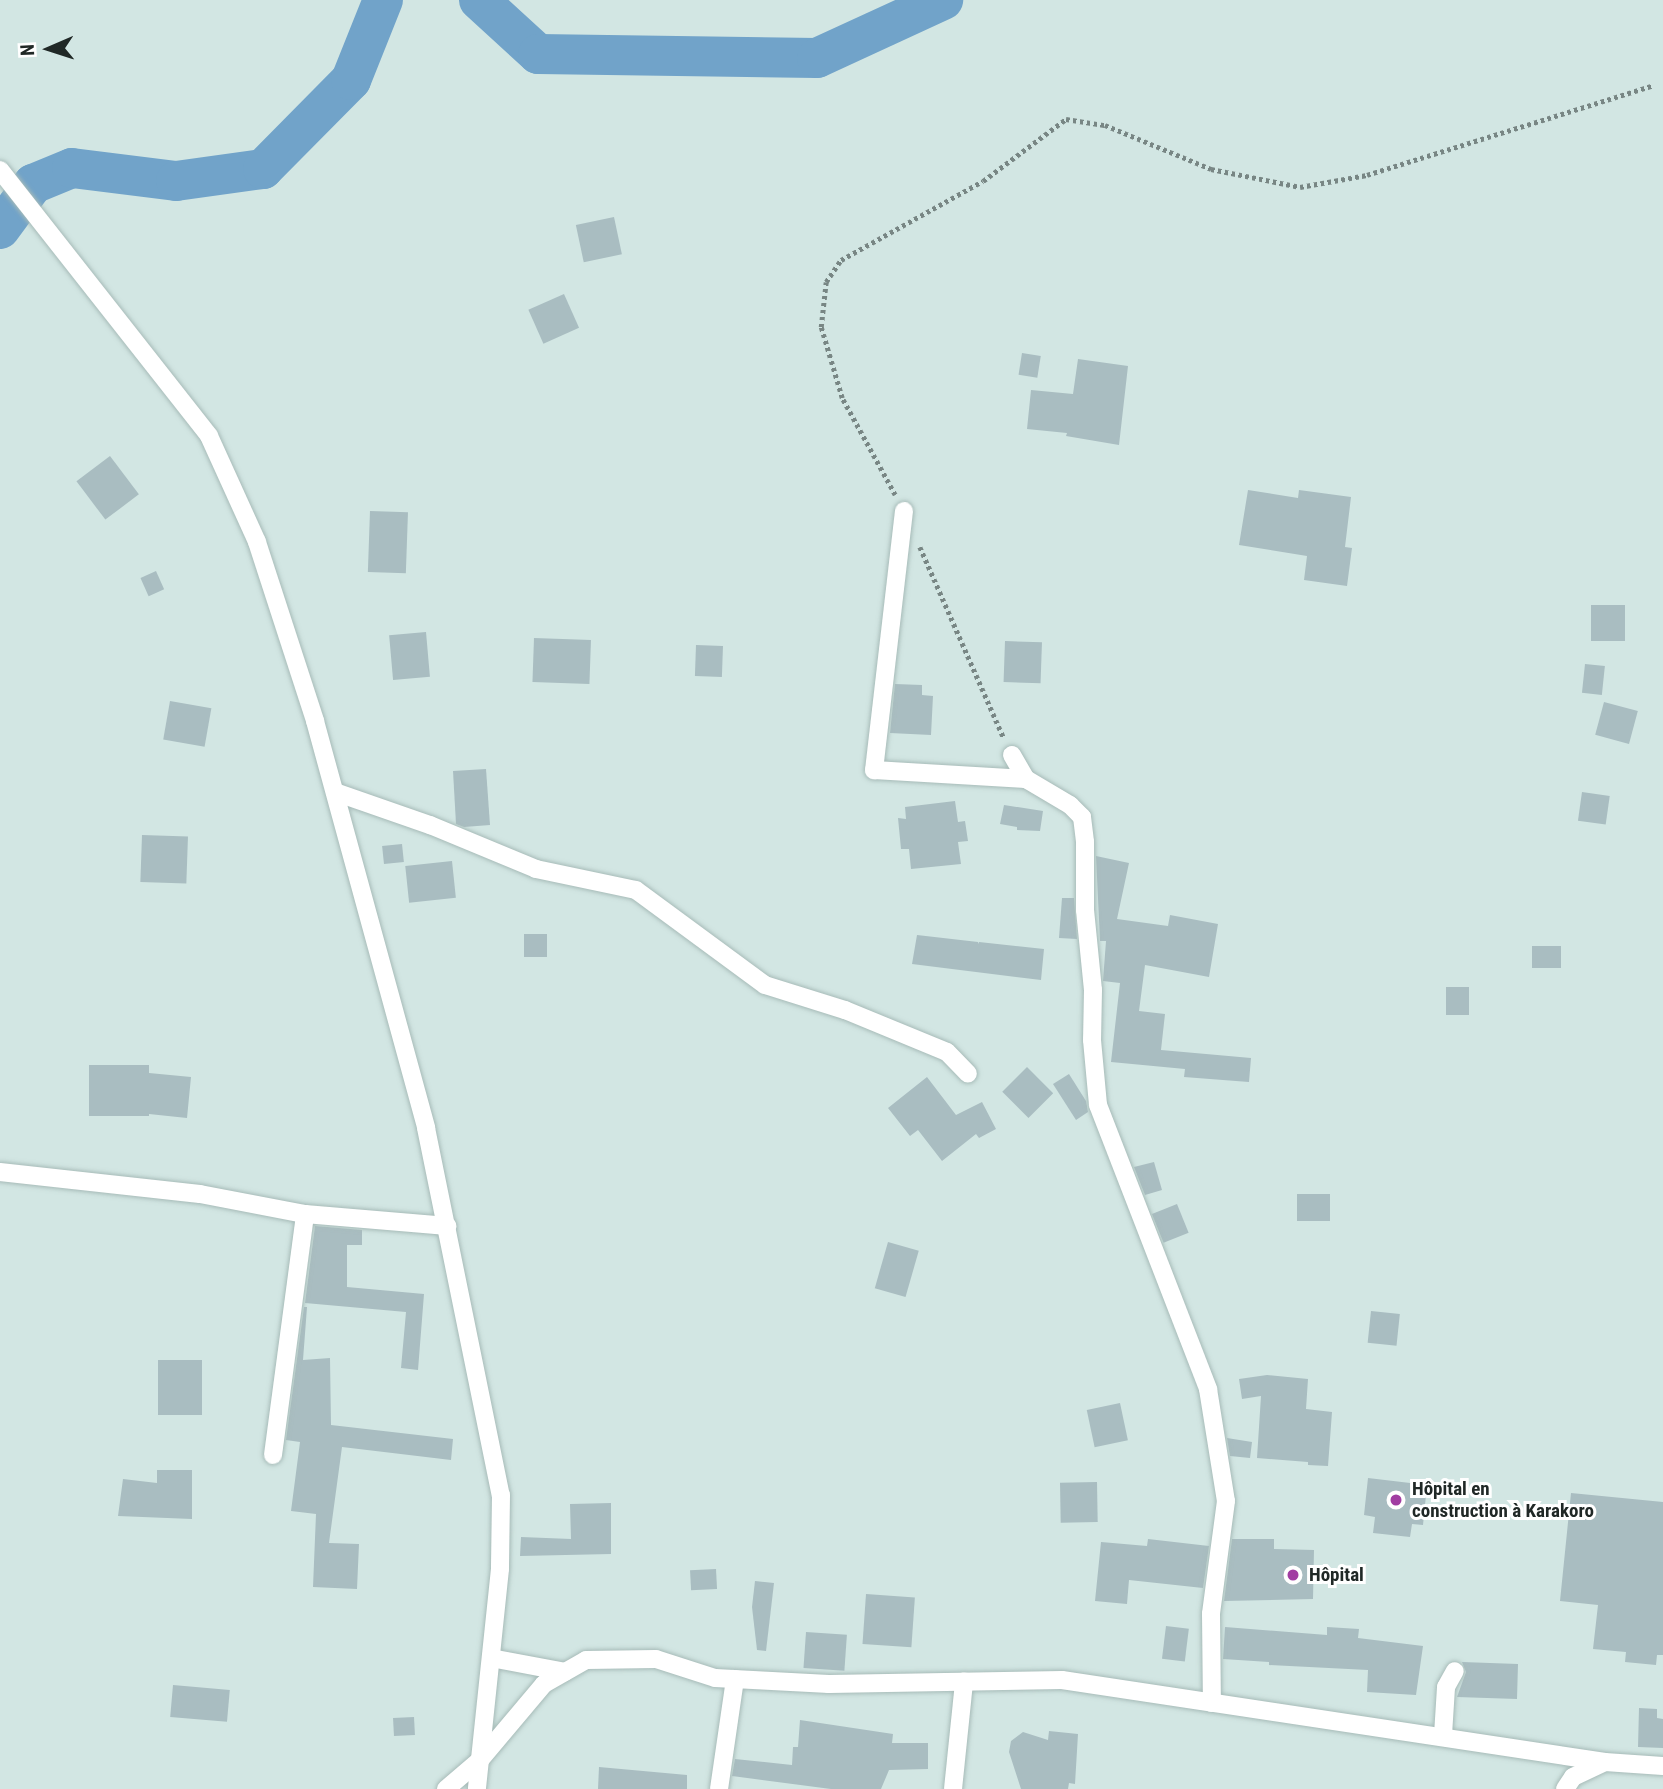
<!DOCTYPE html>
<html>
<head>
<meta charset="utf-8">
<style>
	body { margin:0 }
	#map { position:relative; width:1663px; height:1789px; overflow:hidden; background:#d2e6e3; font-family:"Roboto Condensed",sans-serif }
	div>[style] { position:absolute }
	.river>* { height:40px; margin:-20px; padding:0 20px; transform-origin:20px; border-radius:20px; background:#71a3c9 }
	.building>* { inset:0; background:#a9bdc1; transform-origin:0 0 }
	.path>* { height:4.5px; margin-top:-2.25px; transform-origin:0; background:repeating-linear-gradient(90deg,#788684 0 3.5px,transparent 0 7px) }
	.roads { filter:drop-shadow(0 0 2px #a7bbb8) drop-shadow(0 0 2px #a7bbb8) }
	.street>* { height:18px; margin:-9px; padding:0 9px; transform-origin:9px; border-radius:9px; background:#fff }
	.dots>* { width:19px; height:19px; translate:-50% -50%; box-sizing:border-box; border:4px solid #fff; border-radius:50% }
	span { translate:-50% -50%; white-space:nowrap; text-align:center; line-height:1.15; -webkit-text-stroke:6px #fff; paint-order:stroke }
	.poi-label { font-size:19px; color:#202826; font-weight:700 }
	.left { translate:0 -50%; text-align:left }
	.north { position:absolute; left:14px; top:14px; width:70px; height:70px; -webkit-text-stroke:5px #fff; paint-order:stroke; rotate:267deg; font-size:19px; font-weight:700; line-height:28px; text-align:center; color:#202826 }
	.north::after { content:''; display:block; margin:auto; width:24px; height:32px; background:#202826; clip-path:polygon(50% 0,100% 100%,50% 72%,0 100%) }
</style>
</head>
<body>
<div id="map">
	<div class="river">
		<i style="left:479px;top:0;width:80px;rotate:42.5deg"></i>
		<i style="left:538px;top:54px;width:279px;rotate:0.8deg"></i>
		<i style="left:817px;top:58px;width:139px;rotate:-24.7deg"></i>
		<i style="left:0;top:229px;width:56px;rotate:-53.7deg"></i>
		<i style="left:33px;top:184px;width:42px;rotate:-22.3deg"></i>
		<i style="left:72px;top:168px;width:105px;rotate:7.1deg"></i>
		<i style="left:176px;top:181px;width:88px;rotate:-7.9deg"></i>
		<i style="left:263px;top:169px;width:125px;rotate:-45.3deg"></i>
		<i style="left:351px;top:80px;width:86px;rotate:-68.2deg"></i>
	</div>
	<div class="building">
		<i style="left:614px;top:217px;width:38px;height:39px;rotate:78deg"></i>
		<i style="left:564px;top:294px;width:37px;height:39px;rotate:66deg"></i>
		<i style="left:1022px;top:353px;width:19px;height:22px;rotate:9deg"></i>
		<i style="clip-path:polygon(1078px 359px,1128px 366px,1119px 445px,1066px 436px,1067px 433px,1027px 429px,1031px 390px,1073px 394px)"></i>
		<i style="left:110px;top:456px;width:48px;height:42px;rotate:53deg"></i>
		<i style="clip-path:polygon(1248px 490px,1298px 498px,1299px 490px,1351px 497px,1345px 547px,1352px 548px,1347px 586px,1304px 580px,1307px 556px,1239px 545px)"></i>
		<i style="left:370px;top:511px;width:38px;height:61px;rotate:2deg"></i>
		<i style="left:156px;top:571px;width:20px;height:17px;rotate:66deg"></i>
		<i style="left:1591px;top:605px;width:34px;height:36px"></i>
		<i style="left:426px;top:632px;width:45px;height:37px;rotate:85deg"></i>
		<i style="left:534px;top:638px;width:57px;height:44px;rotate:2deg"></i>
		<i style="left:1005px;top:641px;width:37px;height:41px;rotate:2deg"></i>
		<i style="left:696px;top:645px;width:27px;height:31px;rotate:2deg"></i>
		<i style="left:1585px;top:664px;width:20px;height:29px;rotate:6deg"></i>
		<i style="clip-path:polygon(895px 684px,922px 685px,922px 695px,933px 696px,931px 735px,890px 733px)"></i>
		<i style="left:170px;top:701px;width:42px;height:39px;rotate:10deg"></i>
		<i style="left:1604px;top:702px;width:35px;height:34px;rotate:15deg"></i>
		<i style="clip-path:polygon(486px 769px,490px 825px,464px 827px,456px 824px,453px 771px)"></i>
		<i style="left:1582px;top:792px;width:28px;height:29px;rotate:8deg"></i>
		<i style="clip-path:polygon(955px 801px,958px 822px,965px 821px,968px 841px,958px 842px,961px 864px,911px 869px,909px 849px,901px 849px,898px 818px,906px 819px,905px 807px)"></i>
		<i style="clip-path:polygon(1004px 805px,1043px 811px,1040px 831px,1017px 830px,1017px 827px,1000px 824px)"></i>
		<i style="left:142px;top:835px;width:46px;height:47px;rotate:2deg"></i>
		<i style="left:402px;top:844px;width:18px;height:20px;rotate:84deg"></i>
		<i style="clip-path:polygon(1096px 856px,1129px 863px,1117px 919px,1168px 926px,1170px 915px,1218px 924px,1209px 977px,1145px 965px,1139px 1011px,1165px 1014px,1161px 1050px,1251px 1058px,1249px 1082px,1184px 1077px,1185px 1069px,1111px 1062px,1120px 983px,1103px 981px,1106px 941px,1100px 941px)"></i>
		<i style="left:452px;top:861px;width:37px;height:47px;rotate:84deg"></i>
		<i style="clip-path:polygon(1062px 898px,1074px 898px,1077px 939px,1059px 938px)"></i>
		<i style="left:547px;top:934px;width:23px;height:23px;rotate:90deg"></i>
		<i style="clip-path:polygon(917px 935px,978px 942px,979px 944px,979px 942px,1044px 949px,1041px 980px,912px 964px)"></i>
		<i style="left:1532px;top:946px;width:29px;height:22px"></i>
		<i style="left:1446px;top:987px;width:23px;height:28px"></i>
		<i style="clip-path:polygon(89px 1065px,149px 1065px,149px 1073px,191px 1077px,187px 1118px,149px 1114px,149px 1116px,89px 1116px)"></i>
		<i style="left:1027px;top:1067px;width:37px;height:35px;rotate:45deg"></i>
		<i style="clip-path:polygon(1069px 1074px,1086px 1101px,1088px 1112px,1076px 1120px,1053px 1084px)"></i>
		<i style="clip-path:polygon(927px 1077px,956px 1115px,982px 1102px,996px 1129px,979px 1138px,976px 1134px,942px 1161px,918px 1130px,910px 1136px,888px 1108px)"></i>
		<i style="clip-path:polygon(1154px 1162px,1162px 1190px,1145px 1195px,1134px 1167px)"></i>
		<i style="left:1330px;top:1194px;width:27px;height:33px;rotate:90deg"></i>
		<i style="left:1177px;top:1204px;width:31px;height:27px;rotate:68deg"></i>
		<i style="clip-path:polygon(315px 1226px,362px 1230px,362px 1245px,347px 1245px,347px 1287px,424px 1294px,418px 1370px,401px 1368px,406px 1312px,305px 1303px)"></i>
		<i style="left:888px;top:1242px;width:32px;height:48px;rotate:16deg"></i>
		<i style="clip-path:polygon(304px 1307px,307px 1307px,303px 1360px,330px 1358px,331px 1425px,453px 1439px,451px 1460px,342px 1447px,329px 1543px,359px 1544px,357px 1589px,313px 1587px,316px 1514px,291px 1511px,300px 1442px,286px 1440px)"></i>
		<i style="left:1371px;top:1311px;width:29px;height:32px;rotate:6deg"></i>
		<i style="left:158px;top:1360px;width:44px;height:55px"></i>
		<i style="clip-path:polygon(1267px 1375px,1308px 1379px,1306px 1409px,1332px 1412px,1328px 1466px,1308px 1465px,1308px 1462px,1257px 1458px,1261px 1396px,1242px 1399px,1239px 1379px)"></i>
		<i style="left:1120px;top:1403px;width:38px;height:34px;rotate:78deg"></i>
		<i style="clip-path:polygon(1227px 1438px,1252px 1442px,1250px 1458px,1230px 1456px)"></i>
		<i style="clip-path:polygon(157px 1470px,192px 1470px,192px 1519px,118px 1516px,123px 1479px,157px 1483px)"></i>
		<i style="clip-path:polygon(1368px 1478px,1427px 1485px,1423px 1525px,1412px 1524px,1410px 1537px,1373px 1533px,1375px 1517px,1364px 1515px)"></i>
		<i style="left:1097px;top:1482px;width:40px;height:37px;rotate:89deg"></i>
		<i style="clip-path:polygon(1571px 1493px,1663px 1502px,1663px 1655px,1657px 1655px,1656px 1665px,1625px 1662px,1626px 1652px,1593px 1649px,1598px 1605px,1560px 1601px)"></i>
		<i style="clip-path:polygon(611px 1503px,611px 1554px,520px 1556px,521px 1537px,571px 1539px,570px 1504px)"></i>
		<i style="clip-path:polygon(1148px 1539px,1209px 1546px,1203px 1588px,1129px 1580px,1127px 1604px,1095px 1601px,1101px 1542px,1147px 1546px)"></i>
		<i style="clip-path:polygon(1232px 1539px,1274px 1539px,1274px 1549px,1314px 1550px,1313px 1599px,1224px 1601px)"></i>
		<i style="left:716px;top:1569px;width:20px;height:26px;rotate:87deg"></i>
		<i style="clip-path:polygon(755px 1581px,774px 1583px,766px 1651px,757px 1650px,752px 1607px)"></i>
		<i style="left:866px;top:1594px;width:49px;height:50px;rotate:4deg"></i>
		<i style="left:1166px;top:1626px;width:23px;height:33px;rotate:7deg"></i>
		<i style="clip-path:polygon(1225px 1627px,1327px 1635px,1327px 1627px,1359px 1629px,1358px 1638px,1423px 1646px,1416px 1695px,1367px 1692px,1368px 1670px,1269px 1665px,1269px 1662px,1223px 1659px)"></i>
		<i style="left:806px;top:1632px;width:41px;height:36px;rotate:4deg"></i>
		<i style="clip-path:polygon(1462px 1662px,1518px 1664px,1517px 1699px,1457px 1697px,1466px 1672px)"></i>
		<i style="left:173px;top:1685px;width:57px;height:32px;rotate:5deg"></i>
		<i style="clip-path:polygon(1639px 1708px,1657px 1709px,1657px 1718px,1663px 1719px,1663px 1748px,1638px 1747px)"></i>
		<i style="left:414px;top:1717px;width:18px;height:21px;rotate:87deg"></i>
		<i style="clip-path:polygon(800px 1720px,893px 1734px,892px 1743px,928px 1743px,928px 1769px,889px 1770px,881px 1789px,831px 1789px,732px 1776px,735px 1759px,792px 1765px,793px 1747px,798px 1747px)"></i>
		<i style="clip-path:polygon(1049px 1731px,1078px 1734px,1075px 1784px,1069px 1783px,1068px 1789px,1021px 1789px,1009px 1752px,1011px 1741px,1023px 1732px,1048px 1740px)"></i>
		<i style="clip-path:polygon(599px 1767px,687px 1775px,687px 1789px,598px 1789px)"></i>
	</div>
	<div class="path">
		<i style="left:895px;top:495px;width:111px;rotate:-118.7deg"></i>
		<i style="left:842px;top:398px;width:74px;rotate:-106.5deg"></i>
		<i style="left:821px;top:327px;width:45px;rotate:-83.7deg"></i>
		<i style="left:826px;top:282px;width:27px;rotate:-56deg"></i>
		<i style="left:841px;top:260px;width:162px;rotate:-29.1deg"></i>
		<i style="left:983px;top:181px;width:104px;rotate:-36.8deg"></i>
		<i style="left:1066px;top:119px;width:39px;rotate:9deg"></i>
		<i style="left:1105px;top:125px;width:115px;rotate:22.5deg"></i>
		<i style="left:1211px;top:169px;width:91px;rotate:11.4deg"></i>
		<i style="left:1300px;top:187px;width:68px;rotate:-10.2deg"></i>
		<i style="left:1367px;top:175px;width:298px;rotate:-17.4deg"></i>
		<i style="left:920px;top:547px;width:209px;rotate:66.3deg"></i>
	</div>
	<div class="roads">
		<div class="street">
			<i style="left:0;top:170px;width:338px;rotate:51.8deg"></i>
			<i style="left:209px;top:436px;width:116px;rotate:65.6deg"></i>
			<i style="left:257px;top:542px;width:188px;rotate:72deg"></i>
			<i style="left:315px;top:721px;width:422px;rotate:74.7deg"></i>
			<i style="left:426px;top:1128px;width:375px;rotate:78.5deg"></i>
			<i style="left:501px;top:1495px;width:74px;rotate:90.8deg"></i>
			<i style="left:500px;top:1569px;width:221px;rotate:96deg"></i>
			<i style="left:904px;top:511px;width:261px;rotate:96.6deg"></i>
			<i style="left:874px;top:770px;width:152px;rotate:3.4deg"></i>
			<i style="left:1012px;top:755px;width:28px;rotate:60deg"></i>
			<i style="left:1026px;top:779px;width:51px;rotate:30.6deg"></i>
			<i style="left:1070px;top:805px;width:17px;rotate:45deg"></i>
			<i style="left:1082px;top:817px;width:25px;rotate:83deg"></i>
			<i style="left:1085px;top:842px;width:68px;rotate:90deg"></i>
			<i style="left:1085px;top:910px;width:80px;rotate:84.3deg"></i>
			<i style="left:1093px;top:990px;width:50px;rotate:91.1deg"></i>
			<i style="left:1092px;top:1040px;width:65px;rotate:84.7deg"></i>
			<i style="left:1098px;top:1105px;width:305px;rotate:68.8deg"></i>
			<i style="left:1208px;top:1389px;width:113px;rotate:80.9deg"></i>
			<i style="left:1226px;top:1501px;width:114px;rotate:97.6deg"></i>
			<i style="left:1211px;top:1614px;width:89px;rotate:89.4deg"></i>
			<i style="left:335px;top:792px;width:101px;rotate:19.2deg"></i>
			<i style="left:430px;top:825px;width:115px;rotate:22.5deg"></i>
			<i style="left:536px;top:869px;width:102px;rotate:11.9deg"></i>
			<i style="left:636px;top:890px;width:160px;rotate:36.4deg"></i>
			<i style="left:765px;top:985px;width:84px;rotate:17.4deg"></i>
			<i style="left:845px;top:1010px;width:110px;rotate:22.4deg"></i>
			<i style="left:947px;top:1052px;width:30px;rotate:46deg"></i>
			<i style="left:0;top:1172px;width:201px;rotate:6.3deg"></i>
			<i style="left:200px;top:1194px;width:107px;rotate:10.8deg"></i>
			<i style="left:305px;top:1214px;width:143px;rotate:4.8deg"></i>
			<i style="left:273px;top:1455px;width:243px;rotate:-82.4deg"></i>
			<i style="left:491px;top:1658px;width:75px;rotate:10.7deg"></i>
			<i style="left:1443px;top:1735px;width:48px;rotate:-86.4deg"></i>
			<i style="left:1446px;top:1687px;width:18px;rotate:-61deg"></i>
			<i style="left:446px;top:1789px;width:45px;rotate:-40.5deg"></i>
			<i style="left:480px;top:1760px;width:99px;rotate:-49.9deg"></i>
			<i style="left:544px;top:1684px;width:48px;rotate:-29.7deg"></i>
			<i style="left:586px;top:1660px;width:70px;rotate:-0.8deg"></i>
			<i style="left:656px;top:1659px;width:62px;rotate:17.9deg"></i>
			<i style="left:715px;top:1678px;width:114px;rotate:3deg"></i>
			<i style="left:829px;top:1684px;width:233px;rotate:-1deg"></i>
			<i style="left:1062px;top:1680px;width:549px;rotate:8.59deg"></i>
			<i style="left:1605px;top:1762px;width:58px;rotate:3.9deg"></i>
			<i style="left:719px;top:1789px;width:111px;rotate:-81.7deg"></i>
			<i style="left:953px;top:1789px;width:108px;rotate:-84.1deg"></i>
			<i style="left:1565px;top:1789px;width:14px;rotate:-56deg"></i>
			<i style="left:1573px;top:1777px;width:35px;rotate:-25deg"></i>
		</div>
	</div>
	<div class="dots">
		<i style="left:1396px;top:1500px;background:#a13da2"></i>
		<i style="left:1293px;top:1575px;background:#a13da2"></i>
	</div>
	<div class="poi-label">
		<span class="left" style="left:1412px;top:1500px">Hôpital en<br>construction à Karakoro</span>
		<span class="left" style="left:1309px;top:1575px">Hôpital</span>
	</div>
	<div class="north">N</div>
</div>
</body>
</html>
